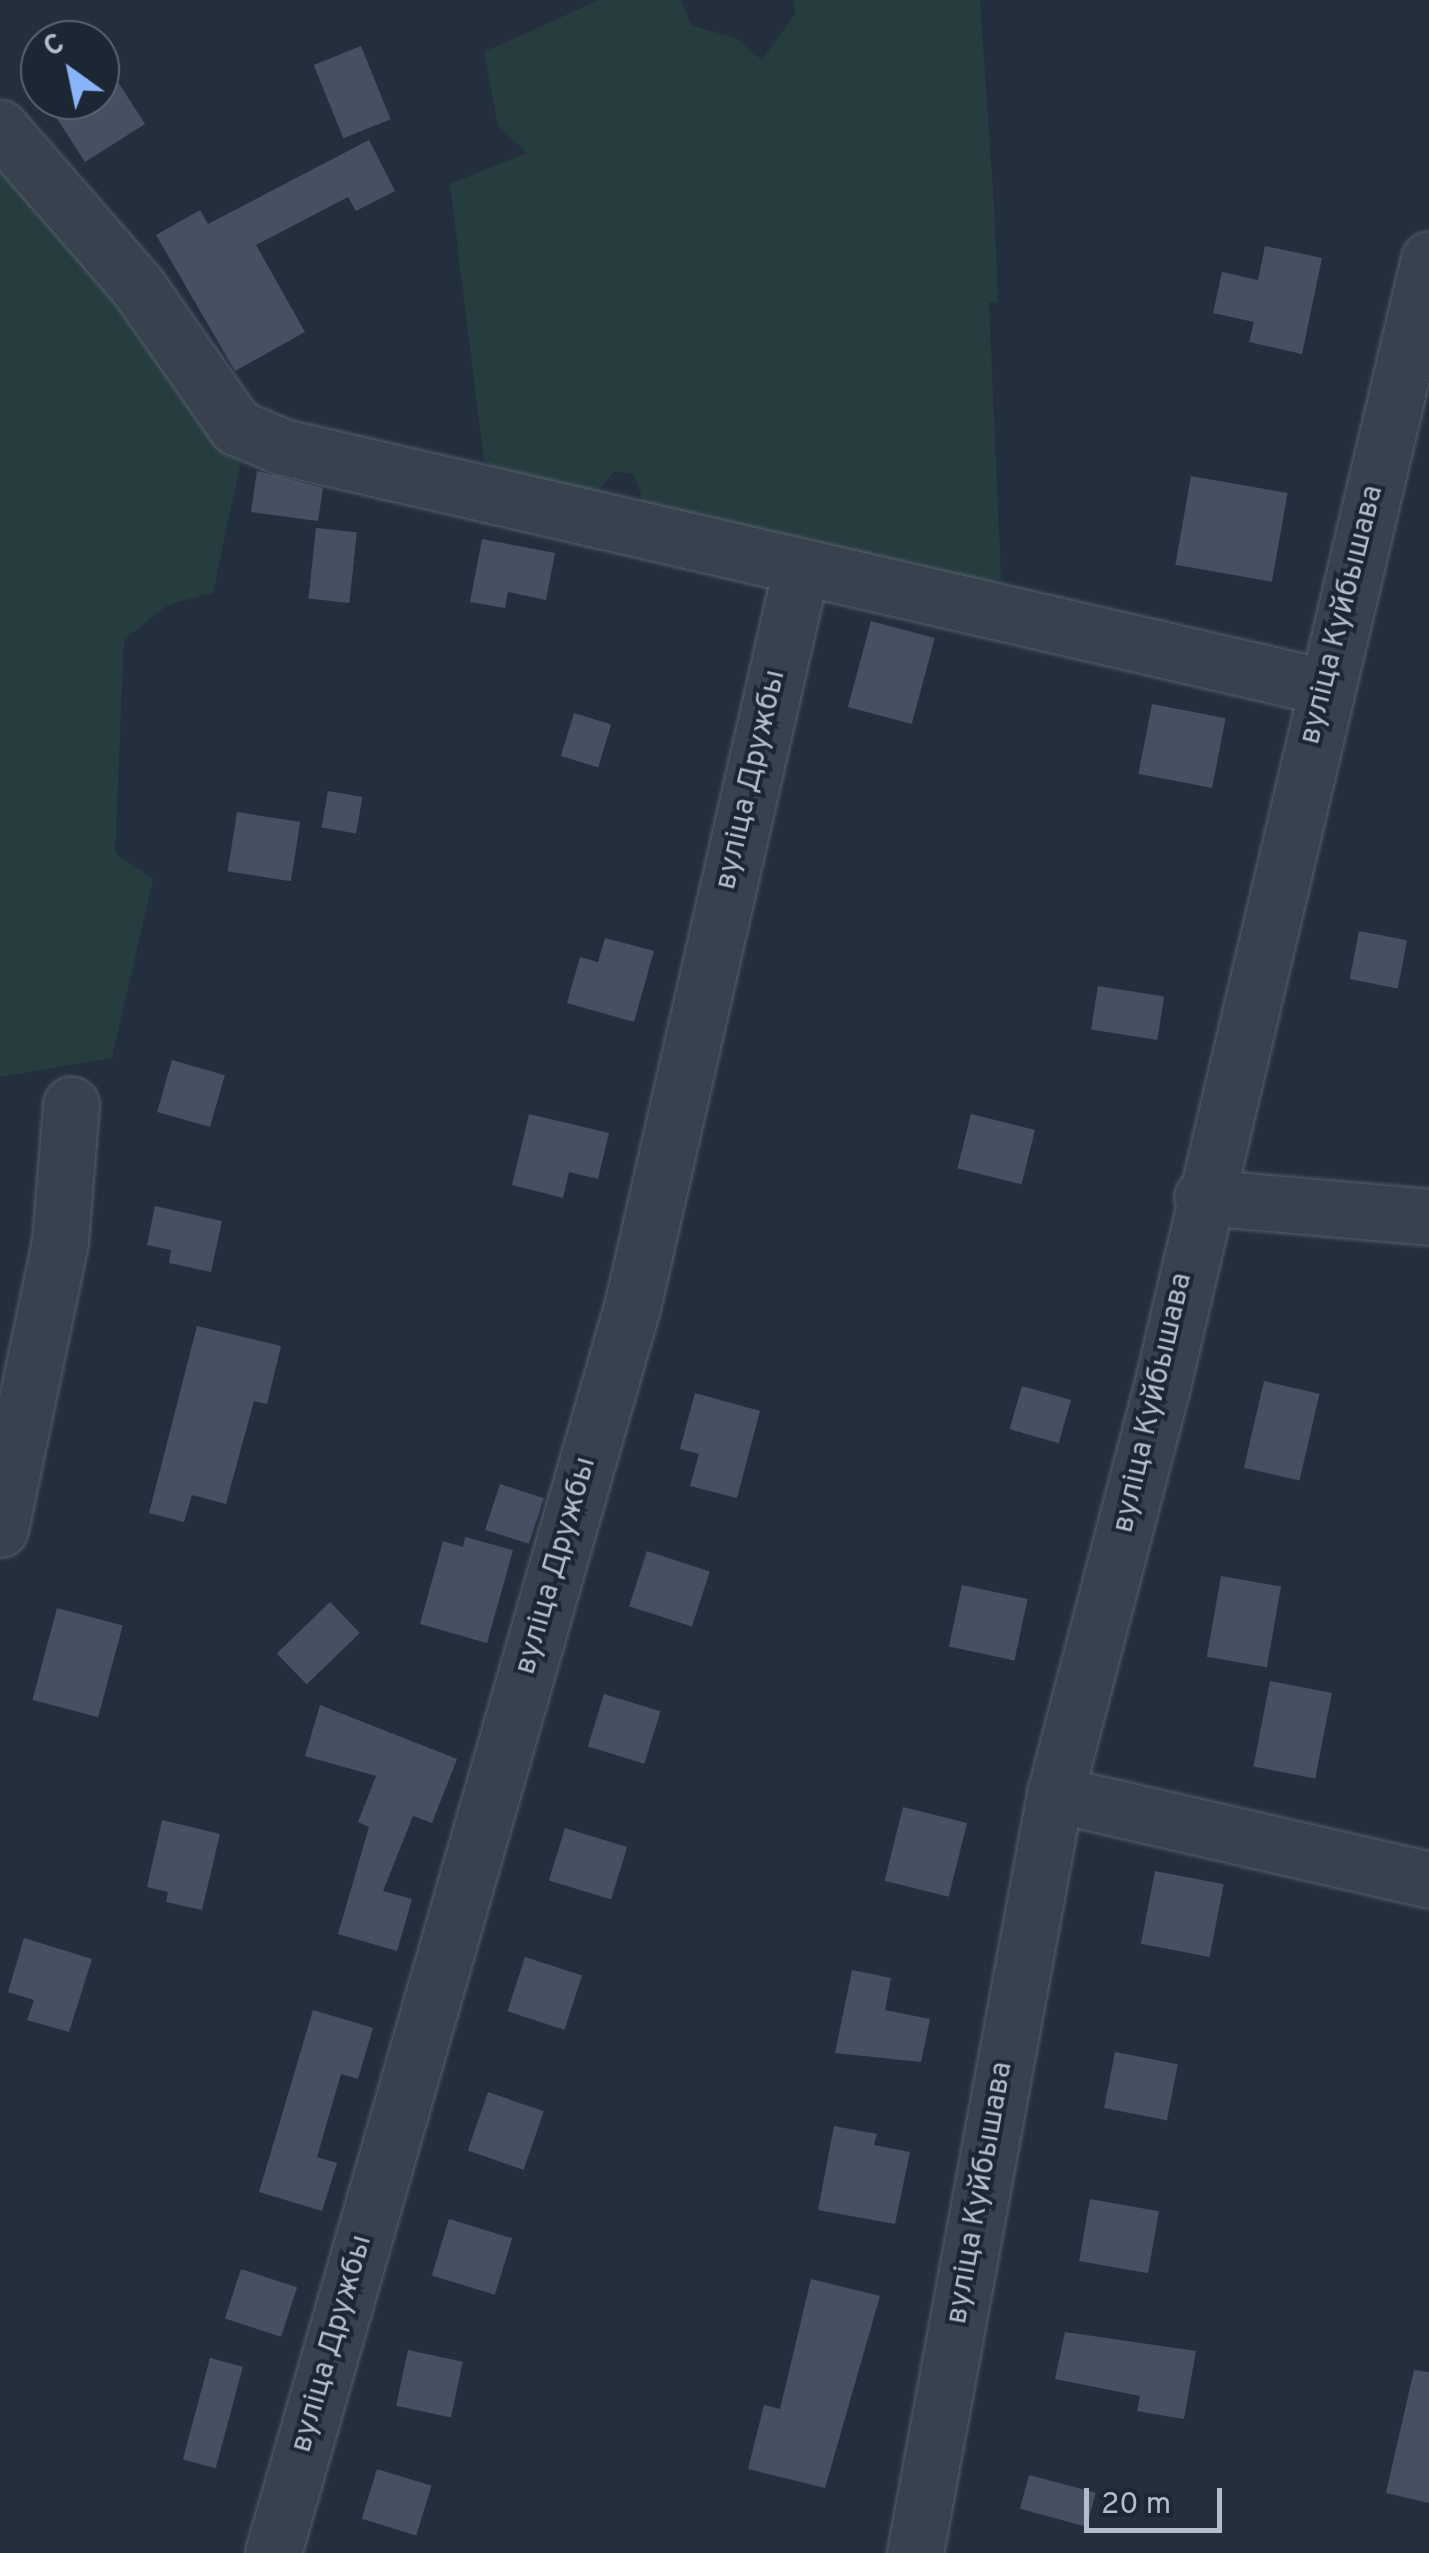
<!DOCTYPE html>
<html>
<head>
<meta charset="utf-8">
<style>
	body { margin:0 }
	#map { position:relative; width:1429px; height:2553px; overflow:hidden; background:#242f3e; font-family:Overpass,sans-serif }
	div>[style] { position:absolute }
	.green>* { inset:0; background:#263c3f }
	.building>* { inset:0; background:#455162; transform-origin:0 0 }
	.roads { filter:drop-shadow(0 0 2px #565f6c) drop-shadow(0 0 2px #565f6c) }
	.minor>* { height:55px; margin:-27.5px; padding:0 27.5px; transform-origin:27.5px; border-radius:27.5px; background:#38414e }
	span { translate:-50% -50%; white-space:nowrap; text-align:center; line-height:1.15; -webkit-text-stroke:8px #1d2633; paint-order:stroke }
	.street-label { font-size:30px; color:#b4bcc9 }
	.north { position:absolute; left:20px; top:20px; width:100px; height:100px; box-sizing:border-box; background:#1d2633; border:2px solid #59626f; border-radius:50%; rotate:327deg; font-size:28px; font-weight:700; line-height:40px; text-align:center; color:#b4bcc9 }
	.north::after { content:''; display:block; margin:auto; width:35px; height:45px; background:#8ab4f8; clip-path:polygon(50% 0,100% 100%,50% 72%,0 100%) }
	.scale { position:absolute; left:1084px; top:2488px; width:138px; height:45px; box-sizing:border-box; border:5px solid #b4bcc9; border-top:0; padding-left:12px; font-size:30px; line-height:35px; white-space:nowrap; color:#b4bcc9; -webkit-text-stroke:8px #1d2633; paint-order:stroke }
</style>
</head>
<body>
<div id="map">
	<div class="green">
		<i style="clip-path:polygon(599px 0,681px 0,692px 26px,736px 38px,762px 60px,796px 12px,793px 0,980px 0,994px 205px,998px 302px,989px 302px,1001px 578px,977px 587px,646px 509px,634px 474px,615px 471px,598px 490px,524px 485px,484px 461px,450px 184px,527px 153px,498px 126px,484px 52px)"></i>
		<i style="clip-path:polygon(0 114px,241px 460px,213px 593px,167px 605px,124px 640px,115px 853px,153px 879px,112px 1058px,0 1077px)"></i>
	</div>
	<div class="building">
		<i style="left:361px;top:46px;width:79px;height:51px;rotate:68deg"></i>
		<i style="clip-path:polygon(100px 54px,145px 124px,85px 162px,45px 100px,100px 100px)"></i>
		<i style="clip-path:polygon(369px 140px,395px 191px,356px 211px,348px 197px,256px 245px,305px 332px,235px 371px,156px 235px,200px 210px,208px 224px)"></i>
		<i style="clip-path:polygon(1265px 246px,1322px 258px,1302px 354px,1249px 342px,1254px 322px,1213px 313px,1222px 272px,1258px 280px)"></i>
		<i style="clip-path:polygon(257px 471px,323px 488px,318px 521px,251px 512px)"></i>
		<i style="left:1191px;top:476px;width:98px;height:90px;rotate:10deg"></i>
		<i style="left:316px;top:528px;width:41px;height:71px;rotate:6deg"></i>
		<i style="clip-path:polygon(482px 539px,555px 553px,546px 600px,508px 592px,505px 608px,470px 602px)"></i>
		<i style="left:871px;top:621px;width:66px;height:89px;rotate:15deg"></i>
		<i style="left:1152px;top:704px;width:75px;height:71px;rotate:11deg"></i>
		<i style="left:574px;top:713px;width:39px;height:45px;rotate:17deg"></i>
		<i style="left:328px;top:791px;width:35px;height:37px;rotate:10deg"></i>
		<i style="left:237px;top:812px;width:64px;height:60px;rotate:9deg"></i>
		<i style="left:1359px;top:931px;width:49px;height:49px;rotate:11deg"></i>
		<i style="clip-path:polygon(605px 938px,654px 951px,634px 1022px,567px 1003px,580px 957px,598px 962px)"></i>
		<i style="left:1098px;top:986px;width:67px;height:44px;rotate:9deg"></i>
		<i style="left:172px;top:1060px;width:55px;height:54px;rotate:16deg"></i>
		<i style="clip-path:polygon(529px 1114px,609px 1133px,598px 1179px,569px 1172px,563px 1198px,512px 1185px)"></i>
		<i style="left:971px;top:1114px;width:66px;height:56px;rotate:14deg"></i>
		<i style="clip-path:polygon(155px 1206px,222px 1221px,211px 1272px,169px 1263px,171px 1250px,147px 1245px)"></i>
		<i style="clip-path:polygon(197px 1326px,281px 1346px,267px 1404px,254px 1401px,226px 1504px,192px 1495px,184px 1522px,149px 1513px)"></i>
		<i style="left:1264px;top:1381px;width:57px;height:89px;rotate:13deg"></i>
		<i style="left:1022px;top:1386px;width:51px;height:45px;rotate:16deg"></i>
		<i style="clip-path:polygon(695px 1393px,760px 1411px,737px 1498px,690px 1486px,699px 1454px,680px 1449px)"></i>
		<i style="left:500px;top:1484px;width:46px;height:48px;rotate:18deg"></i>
		<i style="clip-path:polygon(465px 1537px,513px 1550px,487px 1643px,420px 1624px,443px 1541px,463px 1547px)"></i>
		<i style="left:647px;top:1551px;width:66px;height:58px;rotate:18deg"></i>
		<i style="left:1221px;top:1576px;width:61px;height:82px;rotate:10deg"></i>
		<i style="left:962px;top:1585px;width:67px;height:63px;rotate:12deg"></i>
		<i style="left:330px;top:1602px;width:43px;height:74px;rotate:46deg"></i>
		<i style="left:57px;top:1608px;width:68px;height:95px;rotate:15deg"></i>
		<i style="left:1270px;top:1681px;width:63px;height:87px;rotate:11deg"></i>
		<i style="left:604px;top:1694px;width:59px;height:55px;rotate:17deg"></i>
		<i style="clip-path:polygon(320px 1705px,457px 1759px,432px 1823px,413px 1816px,383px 1891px,412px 1899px,397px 1951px,338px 1934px,369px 1827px,358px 1822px,376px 1776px,305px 1756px)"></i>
		<i style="left:903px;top:1807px;width:66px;height:76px;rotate:14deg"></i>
		<i style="clip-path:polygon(162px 1820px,220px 1834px,202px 1910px,166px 1902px,168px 1892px,147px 1887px)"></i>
		<i style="left:565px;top:1828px;width:65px;height:55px;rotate:17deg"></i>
		<i style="left:1155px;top:1871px;width:70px;height:74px;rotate:11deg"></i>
		<i style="clip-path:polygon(24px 1938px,92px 1959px,69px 2032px,27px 2020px,34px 2000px,8px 1992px)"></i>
		<i style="left:525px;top:1957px;width:60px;height:57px;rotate:18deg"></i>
		<i style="clip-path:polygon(852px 1970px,891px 1978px,885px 2010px,930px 2019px,921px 2062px,835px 2053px)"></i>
		<i style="clip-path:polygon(313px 2010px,373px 2028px,358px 2079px,341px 2074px,317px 2157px,337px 2163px,322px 2211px,259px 2192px)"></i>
		<i style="left:1115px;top:2052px;width:64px;height:57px;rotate:11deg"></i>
		<i style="left:488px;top:2092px;width:59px;height:62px;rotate:19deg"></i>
		<i style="clip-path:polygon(834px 2126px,877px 2134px,874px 2145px,910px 2152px,895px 2224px,818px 2210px)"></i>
		<i style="left:1090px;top:2199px;width:70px;height:63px;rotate:10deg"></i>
		<i style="left:449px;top:2219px;width:66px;height:59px;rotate:17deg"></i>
		<i style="left:241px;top:2269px;width:59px;height:52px;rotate:18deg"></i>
		<i style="clip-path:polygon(811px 2279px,880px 2296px,825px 2488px,748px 2469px,764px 2405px,780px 2409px)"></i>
		<i style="clip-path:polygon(1065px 2332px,1196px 2351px,1184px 2419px,1137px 2411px,1140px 2396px,1055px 2379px)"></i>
		<i style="left:408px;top:2350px;width:56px;height:57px;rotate:12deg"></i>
		<i style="left:210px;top:2358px;width:34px;height:105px;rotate:15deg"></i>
		<i style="clip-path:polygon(1414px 2370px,1429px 2372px,1429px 2503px,1386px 2493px)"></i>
		<i style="left:377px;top:2469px;width:57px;height:52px;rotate:17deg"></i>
		<i style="left:1029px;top:2475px;width:69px;height:35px;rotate:15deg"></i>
	</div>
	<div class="roads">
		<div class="minor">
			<i style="left:0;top:128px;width:211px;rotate:49deg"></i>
			<i style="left:138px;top:287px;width:171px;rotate:55deg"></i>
			<i style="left:236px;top:427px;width:51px;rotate:23.1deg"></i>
			<i style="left:283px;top:447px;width:1069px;rotate:12.97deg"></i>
			<i style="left:1202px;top:1197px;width:228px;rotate:5deg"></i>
			<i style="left:0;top:1529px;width:294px;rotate:-78.2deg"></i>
			<i style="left:60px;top:1241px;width:137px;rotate:-85.4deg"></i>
			<i style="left:1055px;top:1794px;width:384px;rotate:12.9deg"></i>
			<i style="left:273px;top:2553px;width:1301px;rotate:-73.93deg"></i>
			<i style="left:633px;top:1303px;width:754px;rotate:-77.12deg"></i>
			<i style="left:915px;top:2553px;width:772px;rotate:-79.55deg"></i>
			<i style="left:1055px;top:1794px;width:418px;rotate:-75.3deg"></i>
			<i style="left:1161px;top:1390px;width:1162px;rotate:-76.67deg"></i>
		</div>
	</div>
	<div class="street-label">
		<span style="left:1343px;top:615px;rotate:-76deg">вуліца Куйбышава</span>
		<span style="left:752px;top:780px;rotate:-77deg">вуліца Дружбы</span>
		<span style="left:1154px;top:1403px;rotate:-77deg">вуліца Куйбышава</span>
		<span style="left:557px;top:1566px;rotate:-74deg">вуліца Дружбы</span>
		<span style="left:981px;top:2193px;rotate:-80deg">вуліца Куйбышава</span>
		<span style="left:333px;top:2344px;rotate:-74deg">вуліца Дружбы</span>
	</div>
	<div class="north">С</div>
	<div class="scale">20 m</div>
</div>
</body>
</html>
